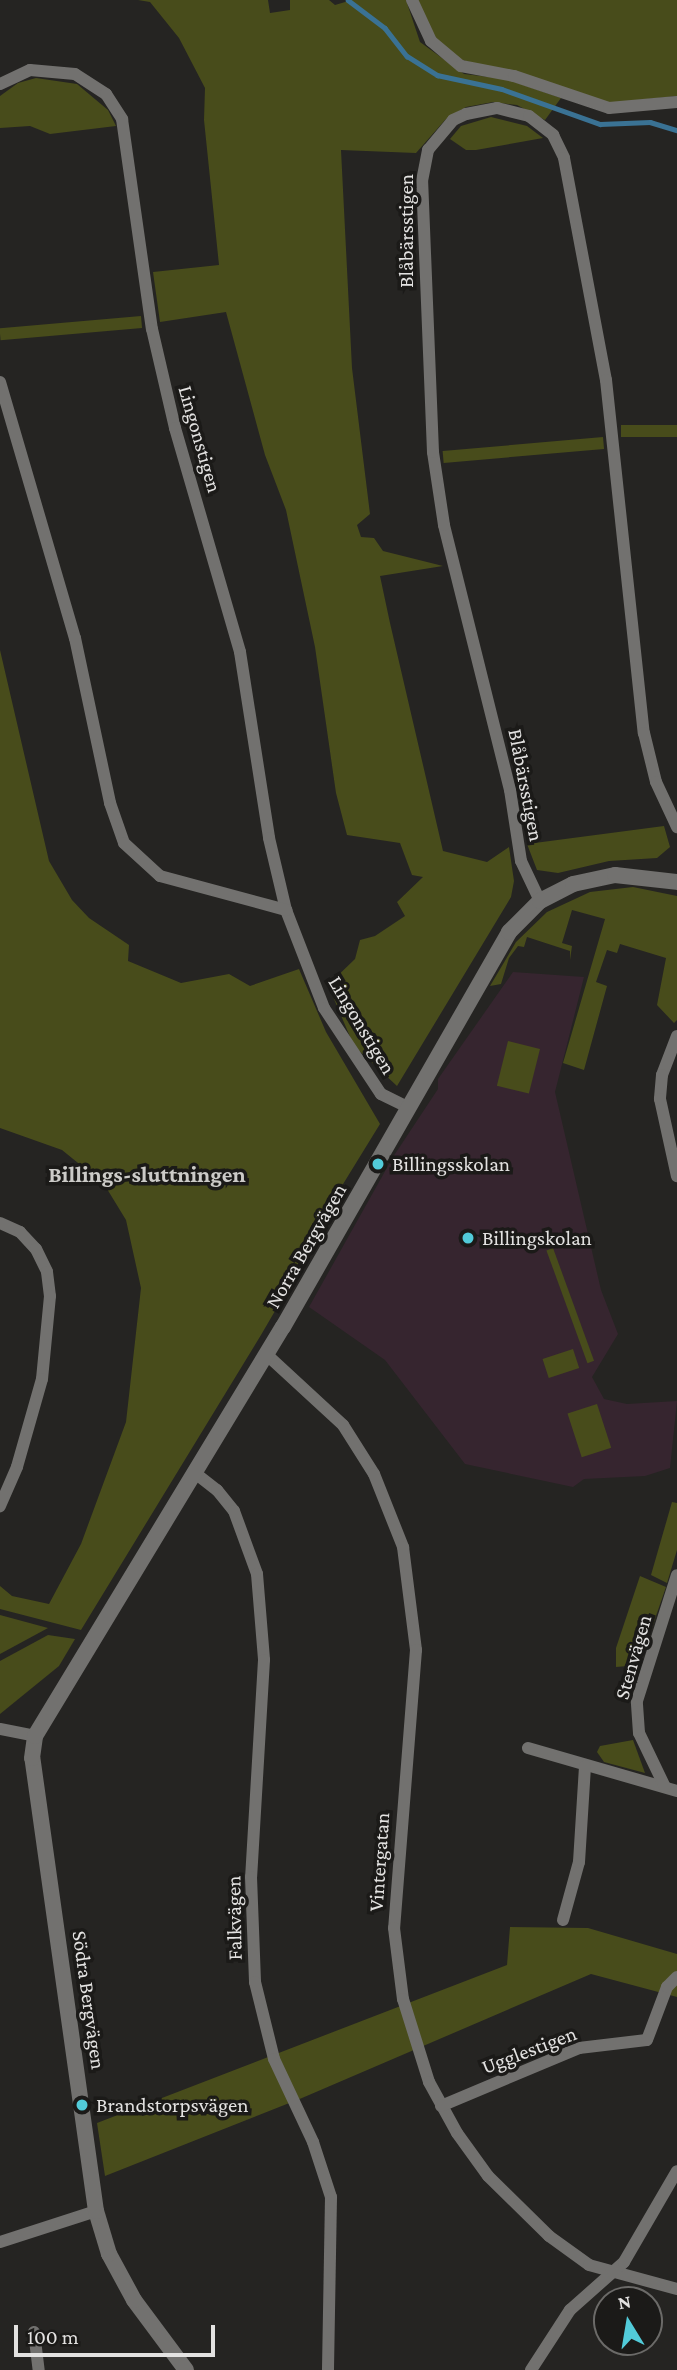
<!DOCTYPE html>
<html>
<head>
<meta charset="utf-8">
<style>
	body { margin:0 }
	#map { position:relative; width:677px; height:2370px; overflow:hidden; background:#252422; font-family:"Crimson Pro",serif }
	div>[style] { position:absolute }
	.education>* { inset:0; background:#36252f }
	.green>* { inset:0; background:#484c1b; transform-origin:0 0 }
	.stream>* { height:4.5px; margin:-2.25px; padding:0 2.25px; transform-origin:2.25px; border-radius:2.25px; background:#3a7294 }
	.minor>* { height:12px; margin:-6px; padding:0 6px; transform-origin:6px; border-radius:6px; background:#72716f }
	.tertiary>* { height:16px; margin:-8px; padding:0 8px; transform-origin:8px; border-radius:8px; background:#72716f }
	.dots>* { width:19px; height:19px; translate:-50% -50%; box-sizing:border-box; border:4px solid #1b1a18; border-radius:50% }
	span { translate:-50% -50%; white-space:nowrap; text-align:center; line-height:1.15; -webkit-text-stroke:7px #1b1a18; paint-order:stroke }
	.street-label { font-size:21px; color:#e3e2e1 }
	.poi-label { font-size:21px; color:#e3e2e1 }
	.left { translate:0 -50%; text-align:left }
	.neighbourhood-label { font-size:23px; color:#cccbc8; font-weight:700 }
	.north { position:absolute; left:593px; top:2286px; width:70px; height:70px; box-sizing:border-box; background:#1b1a18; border:2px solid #6b6a68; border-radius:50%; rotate:349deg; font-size:19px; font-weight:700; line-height:28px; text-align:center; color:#e3e2e1 }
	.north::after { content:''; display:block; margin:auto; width:24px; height:32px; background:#52cbd9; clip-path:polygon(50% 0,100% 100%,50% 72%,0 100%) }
	.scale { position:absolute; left:14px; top:2325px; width:201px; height:32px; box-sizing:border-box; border:4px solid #e3e2e1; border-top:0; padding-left:9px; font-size:21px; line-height:24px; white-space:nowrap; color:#e3e2e1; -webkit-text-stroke:5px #1b1a18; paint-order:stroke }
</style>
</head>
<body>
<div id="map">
	<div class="education">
		<i style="clip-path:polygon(513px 972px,584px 977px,555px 1092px,601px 1290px,618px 1334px,592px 1377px,604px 1399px,627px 1404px,677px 1401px,670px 1468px,645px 1476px,584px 1479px,573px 1487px,465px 1464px,385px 1360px,309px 1307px,393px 1157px,438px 1089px,438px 1079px)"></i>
	</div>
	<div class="green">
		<i style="clip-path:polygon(138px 0,268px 0,270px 13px,290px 10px,290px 0,329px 0,335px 5px,352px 0,406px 0,420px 42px,464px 74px,506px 79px,561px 98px,545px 120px,517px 105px,493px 102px,466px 107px,445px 120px,416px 153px,341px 150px,352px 368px,370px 514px,357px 525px,361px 537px,374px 538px,383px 551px,443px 566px,380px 576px,390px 623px,443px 851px,487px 862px,509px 847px,514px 881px,511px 897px,397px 1086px,354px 1046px,328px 985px,355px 959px,360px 940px,375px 936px,405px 916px,397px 902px,423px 877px,412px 875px,400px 843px,347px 835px,336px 793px,315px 647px,286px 510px,265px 455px,226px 312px,160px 322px,153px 272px,219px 265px,204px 120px,205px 88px,179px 38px,150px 2px)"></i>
		<i style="clip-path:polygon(416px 0,677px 0,677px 96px,610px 103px,459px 59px,433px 36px)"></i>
		<i style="clip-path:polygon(36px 78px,77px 84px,108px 110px,116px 126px,50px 134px,30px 126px,0 128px,0 96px,18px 83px)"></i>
		<i style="clip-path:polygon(491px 117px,527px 126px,543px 138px,476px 150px,466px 150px,450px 139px,461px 126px)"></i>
		<i style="left:141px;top:316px;width:12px;height:142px;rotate:85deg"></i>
		<i style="left:677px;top:425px;width:12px;height:56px;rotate:90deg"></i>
		<i style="left:603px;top:437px;width:12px;height:161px;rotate:85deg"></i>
		<i style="clip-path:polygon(0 650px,49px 861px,72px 900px,89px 918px,129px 945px,128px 961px,181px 983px,229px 974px,250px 986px,299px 969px,326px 1032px,380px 1124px,308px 1241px,310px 1251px,261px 1335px,81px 1630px,0 1609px,0 1586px,12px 1596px,49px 1604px,81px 1544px,126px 1422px,141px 1288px,126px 1220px,104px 1184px,62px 1150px,0 1128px)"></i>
		<i style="clip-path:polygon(664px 826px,670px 847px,657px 858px,609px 861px,558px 873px,537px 870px,527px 844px)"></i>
		<i style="clip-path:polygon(633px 887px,677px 896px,677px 1020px,674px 1023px,657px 1005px,666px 958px,620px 944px,617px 953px,607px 950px,596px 982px,607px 986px,584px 1070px,563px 1063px,605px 919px,572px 910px,562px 943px,572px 946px,570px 960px,570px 951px,527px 937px,524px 947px,518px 946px,509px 958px,501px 984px,490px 986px,516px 942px,547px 912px,590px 892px)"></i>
		<i style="left:508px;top:1041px;width:33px;height:46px;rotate:14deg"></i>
		<i style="left:553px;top:1248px;width:120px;height:7px;rotate:70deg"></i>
		<i style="left:573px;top:1349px;width:20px;height:32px;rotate:72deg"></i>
		<i style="left:597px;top:1404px;width:46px;height:31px;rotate:72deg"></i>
		<i style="clip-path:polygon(672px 1502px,677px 1503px,677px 1550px,667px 1583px,651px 1575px)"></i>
		<i style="clip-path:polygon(640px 1576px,666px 1587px,639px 1665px,616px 1667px,616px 1648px)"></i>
		<i style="clip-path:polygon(0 1615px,48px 1628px,0 1654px)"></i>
		<i style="clip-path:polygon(48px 1635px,75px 1639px,59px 1666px,0 1714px,0 1661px)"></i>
		<i style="clip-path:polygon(633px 1740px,645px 1773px,604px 1762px,597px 1752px,600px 1746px)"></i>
		<i style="clip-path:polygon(510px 1927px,588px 1928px,677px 1954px,677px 1997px,591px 1974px,302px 2098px,105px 2176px,97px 2123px,507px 1965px)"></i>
	</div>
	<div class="stream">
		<i style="left:348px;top:0;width:46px;rotate:37.1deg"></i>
		<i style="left:385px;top:28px;width:36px;rotate:52deg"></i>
		<i style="left:407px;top:56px;width:36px;rotate:32deg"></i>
		<i style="left:437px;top:75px;width:66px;rotate:12.2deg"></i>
		<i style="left:502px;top:89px;width:104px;rotate:19.7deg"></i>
		<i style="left:600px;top:124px;width:50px;rotate:-2.3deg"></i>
		<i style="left:650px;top:122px;width:28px;rotate:17deg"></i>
	</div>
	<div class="minor">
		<i style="left:412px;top:0;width:45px;rotate:65.1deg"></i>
		<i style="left:431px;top:41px;width:39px;rotate:40deg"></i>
		<i style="left:461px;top:66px;width:54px;rotate:10.7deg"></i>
		<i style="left:514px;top:76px;width:100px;rotate:18.6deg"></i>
		<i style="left:609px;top:108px;width:68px;rotate:-5deg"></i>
		<i style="left:0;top:84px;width:33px;rotate:-25deg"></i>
		<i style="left:30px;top:70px;width:45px;rotate:5.1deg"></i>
		<i style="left:75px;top:74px;width:37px;rotate:33deg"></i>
		<i style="left:106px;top:94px;width:30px;rotate:57deg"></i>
		<i style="left:122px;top:119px;width:212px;rotate:81.9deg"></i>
		<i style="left:152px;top:329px;width:102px;rotate:76.9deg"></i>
		<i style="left:175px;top:428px;width:233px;rotate:73.8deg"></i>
		<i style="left:240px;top:652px;width:188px;rotate:81.1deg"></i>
		<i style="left:269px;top:838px;width:74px;rotate:76.7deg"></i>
		<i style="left:286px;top:910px;width:105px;rotate:68.8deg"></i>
		<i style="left:324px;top:1008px;width:103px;rotate:56.5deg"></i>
		<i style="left:381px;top:1094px;width:28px;rotate:26deg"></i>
		<i style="left:0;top:382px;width:267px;rotate:73.7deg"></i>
		<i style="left:75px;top:638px;width:169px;rotate:78deg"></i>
		<i style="left:110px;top:803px;width:42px;rotate:70.7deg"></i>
		<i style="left:124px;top:843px;width:49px;rotate:42.5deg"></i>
		<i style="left:160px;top:876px;width:131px;rotate:15.1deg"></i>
		<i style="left:540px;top:901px;width:44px;rotate:-115.4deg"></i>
		<i style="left:521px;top:861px;width:72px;rotate:-98.8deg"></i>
		<i style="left:510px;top:790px;width:273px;rotate:-104deg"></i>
		<i style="left:444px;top:525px;width:74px;rotate:-98.6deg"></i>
		<i style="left:433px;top:452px;width:271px;rotate:-92.3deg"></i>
		<i style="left:422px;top:181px;width:32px;rotate:-79deg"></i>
		<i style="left:428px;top:150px;width:39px;rotate:-50deg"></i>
		<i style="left:453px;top:120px;width:14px;rotate:-25deg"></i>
		<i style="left:466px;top:114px;width:32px;rotate:-11deg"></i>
		<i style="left:497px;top:108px;width:33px;rotate:14deg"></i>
		<i style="left:529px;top:116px;width:31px;rotate:38deg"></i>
		<i style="left:553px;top:135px;width:25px;rotate:64deg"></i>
		<i style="left:564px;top:158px;width:226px;rotate:79.3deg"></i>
		<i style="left:606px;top:380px;width:355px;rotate:83.9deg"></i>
		<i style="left:644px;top:733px;width:50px;rotate:76.2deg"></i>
		<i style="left:656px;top:782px;width:50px;rotate:65deg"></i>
		<i style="left:677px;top:1036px;width:42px;rotate:111deg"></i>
		<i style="left:662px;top:1075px;width:24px;rotate:95deg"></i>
		<i style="left:660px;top:1099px;width:79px;rotate:77.6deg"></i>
		<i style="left:0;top:1223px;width:22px;rotate:24deg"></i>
		<i style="left:20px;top:1232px;width:23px;rotate:47deg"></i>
		<i style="left:36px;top:1249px;width:25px;rotate:64deg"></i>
		<i style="left:47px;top:1272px;width:24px;rotate:83deg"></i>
		<i style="left:50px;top:1296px;width:83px;rotate:95.5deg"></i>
		<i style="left:42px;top:1379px;width:91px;rotate:105.9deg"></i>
		<i style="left:17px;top:1467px;width:43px;rotate:113.6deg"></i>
		<i style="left:266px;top:1354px;width:105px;rotate:42.7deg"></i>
		<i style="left:343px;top:1425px;width:58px;rotate:57.7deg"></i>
		<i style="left:374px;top:1474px;width:79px;rotate:68.3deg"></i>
		<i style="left:403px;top:1547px;width:104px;rotate:82.8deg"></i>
		<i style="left:416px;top:1650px;width:279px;rotate:94.5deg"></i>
		<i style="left:394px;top:1928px;width:72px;rotate:82.8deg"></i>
		<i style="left:403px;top:1999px;width:87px;rotate:72.6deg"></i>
		<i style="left:429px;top:2082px;width:58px;rotate:61.2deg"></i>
		<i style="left:457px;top:2133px;width:53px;rotate:54.2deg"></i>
		<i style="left:488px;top:2176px;width:86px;rotate:44.5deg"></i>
		<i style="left:549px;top:2236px;width:49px;rotate:35.9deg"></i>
		<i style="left:589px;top:2265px;width:91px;rotate:15.3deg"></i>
		<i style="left:195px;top:1473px;width:28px;rotate:38deg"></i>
		<i style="left:217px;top:1490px;width:27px;rotate:51deg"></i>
		<i style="left:234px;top:1511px;width:67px;rotate:69.9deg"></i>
		<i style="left:257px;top:1574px;width:86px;rotate:85.3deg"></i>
		<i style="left:264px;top:1660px;width:217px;rotate:93.4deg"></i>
		<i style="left:251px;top:1877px;width:105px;rotate:87.8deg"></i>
		<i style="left:255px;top:1982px;width:79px;rotate:76.1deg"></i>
		<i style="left:274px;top:2059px;width:92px;rotate:64.8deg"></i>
		<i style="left:313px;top:2142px;width:58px;rotate:71.9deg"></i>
		<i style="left:331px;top:2197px;width:173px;rotate:91deg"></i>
		<i style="left:0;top:1729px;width:36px;rotate:11deg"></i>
		<i style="left:528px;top:1748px;width:155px;rotate:16.1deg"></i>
		<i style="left:665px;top:1787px;width:60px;rotate:-115.7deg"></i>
		<i style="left:639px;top:1733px;width:32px;rotate:-94deg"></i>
		<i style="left:637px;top:1701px;width:132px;rotate:-72.4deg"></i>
		<i style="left:563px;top:1920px;width:60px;rotate:-74.6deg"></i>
		<i style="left:579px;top:1862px;width:96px;rotate:-86.4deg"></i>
		<i style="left:441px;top:2106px;width:150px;rotate:-22.8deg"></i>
		<i style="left:579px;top:2048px;width:68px;rotate:-6.7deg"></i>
		<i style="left:647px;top:2040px;width:57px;rotate:-69.3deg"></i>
		<i style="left:667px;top:1987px;width:14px;rotate:-45deg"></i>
		<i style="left:0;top:2242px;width:101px;rotate:-17.9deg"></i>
		<i style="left:34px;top:2332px;width:38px;rotate:83deg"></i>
		<i style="left:531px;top:2370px;width:72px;rotate:-57deg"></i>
		<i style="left:570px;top:2310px;width:72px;rotate:-41.6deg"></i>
		<i style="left:624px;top:2262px;width:105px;rotate:-59.8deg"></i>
	</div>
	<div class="tertiary">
		<i style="left:186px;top:2370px;width:87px;rotate:-126.6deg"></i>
		<i style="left:134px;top:2300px;width:52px;rotate:-118.5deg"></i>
		<i style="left:109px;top:2254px;width:45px;rotate:-106.8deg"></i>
		<i style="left:96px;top:2211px;width:457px;rotate:-98deg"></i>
		<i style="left:32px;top:1758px;width:22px;rotate:-82deg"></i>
		<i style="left:35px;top:1736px;width:478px;rotate:-58.8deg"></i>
		<i style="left:283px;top:1327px;width:455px;rotate:-60.2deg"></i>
		<i style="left:509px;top:932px;width:44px;rotate:-45deg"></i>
		<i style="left:540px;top:901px;width:37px;rotate:-27deg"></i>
		<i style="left:573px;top:884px;width:43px;rotate:-12.1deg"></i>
		<i style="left:615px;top:875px;width:62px;rotate:6.4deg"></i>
	</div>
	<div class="dots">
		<i style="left:378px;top:1164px;background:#52cbd9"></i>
		<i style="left:468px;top:1238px;background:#52cbd9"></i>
		<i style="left:82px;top:2105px;background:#52cbd9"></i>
	</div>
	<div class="street-label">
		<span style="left:406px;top:231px;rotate:-90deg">Blåbärsstigen</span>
		<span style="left:200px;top:439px;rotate:74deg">Lingonstigen</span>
		<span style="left:526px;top:785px;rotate:79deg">Blåbärsstigen</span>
		<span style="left:362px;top:1025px;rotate:59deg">Lingonstigen</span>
		<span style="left:306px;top:1246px;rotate:-60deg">Norra Bergvägen</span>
		<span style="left:633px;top:1657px;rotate:-74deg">Stenvägen</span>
		<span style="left:379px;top:1862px;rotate:-86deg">Vintergatan</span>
		<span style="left:234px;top:1918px;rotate:-91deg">Falkvägen</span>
		<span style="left:89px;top:2000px;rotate:82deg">Södra Bergvägen</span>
		<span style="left:529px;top:2050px;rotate:-21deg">Ugglestigen</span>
	</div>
	<div class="poi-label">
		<span class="left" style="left:392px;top:1164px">Billingsskolan</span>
		<span class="left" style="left:482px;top:1238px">Billingskolan</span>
		<span class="left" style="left:96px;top:2105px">Brandstorpsvägen</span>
	</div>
	<div class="neighbourhood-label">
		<span style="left:147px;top:1174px">Billings-sluttningen</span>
	</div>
	<div class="north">N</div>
	<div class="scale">100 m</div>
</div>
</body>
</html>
